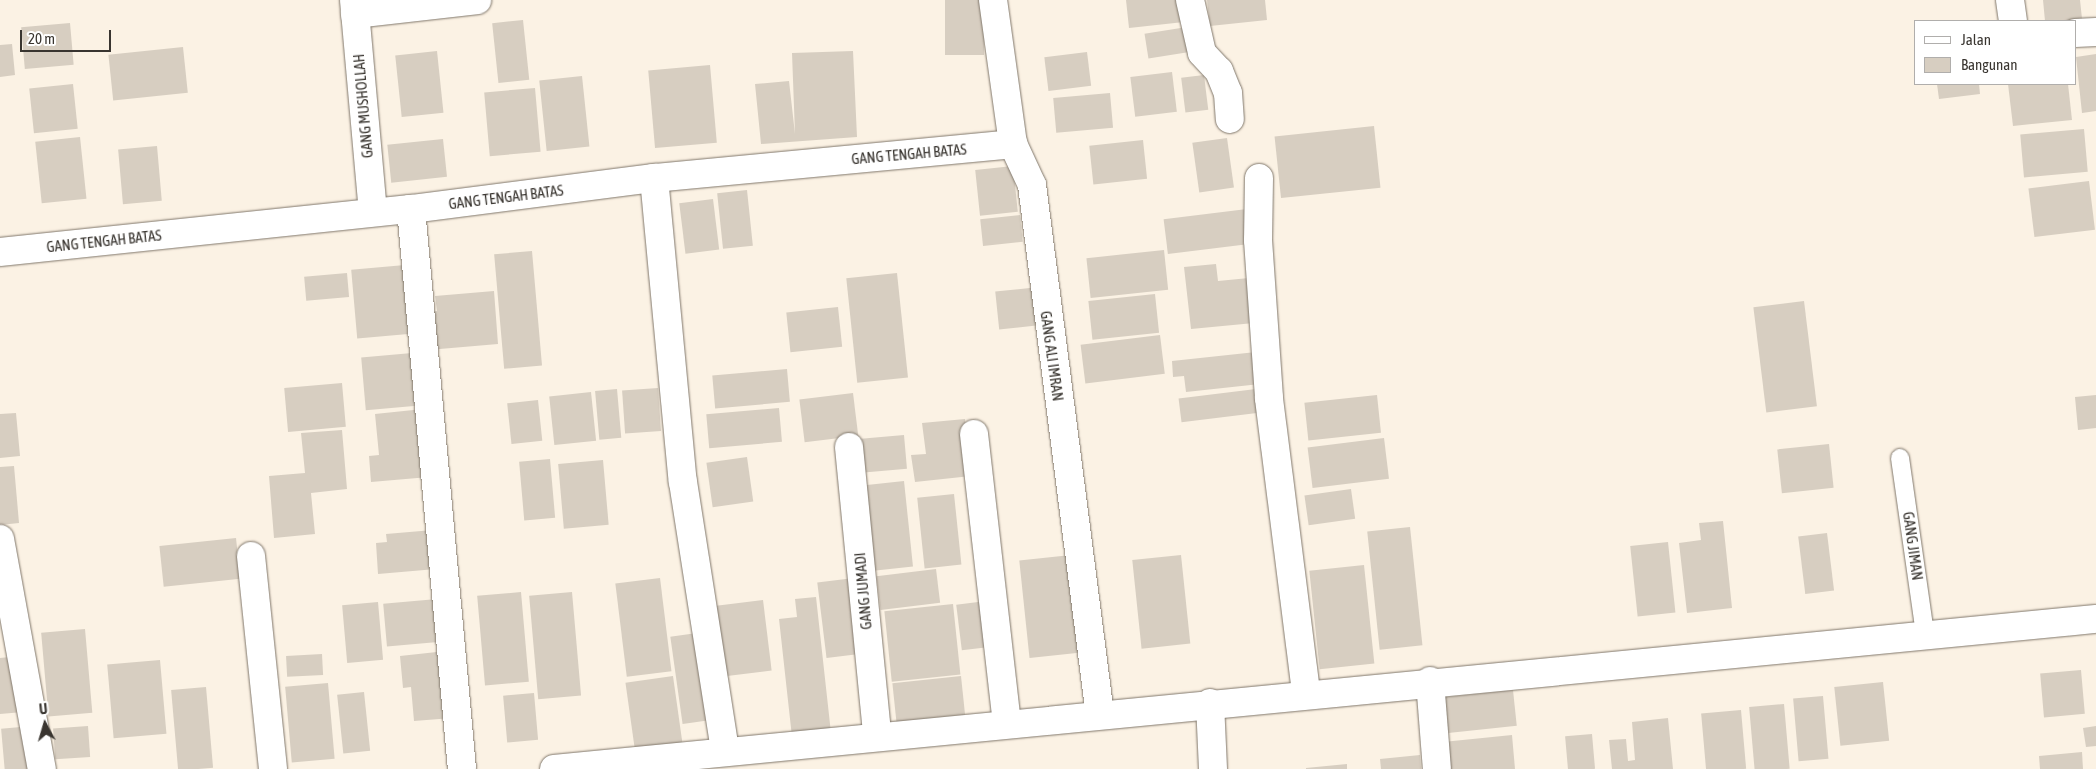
<!DOCTYPE html>
<html>
<head>
<meta charset="utf-8">
<style>
	body { margin:0 }
	#map { position:relative; width:2096px; height:769px; overflow:hidden; background:#fbf2e4; font-family:"Asap Condensed",sans-serif }
	div>[style] { position:absolute }
	.building>* { inset:0; background:#d7cec1; transform-origin:0 0 }
	.roads { filter:drop-shadow(0 0 1px #80776b) drop-shadow(0 0 1px #80776b) }
	.service>* { height:18px; margin:-9px; padding:0 9px; transform-origin:9px; border-radius:9px; background:#fff }
	.minor>* { height:28px; margin:-14px; padding:0 14px; transform-origin:14px; border-radius:14px; background:#fff }
	span { translate:-50% -50%; white-space:nowrap; text-align:center; line-height:1.15; -webkit-text-stroke:4px #fff; paint-order:stroke }
	.street-label { font-size:15px; color:#393530 }
	.legend { position:absolute; left:1914px; top:20px; width:162px; height:65px; box-sizing:border-box; background:#fff; border:1px solid #b0aeac; margin:0; padding:6px 9px; list-style:none; font-size:15px; color:#393530 }
	.legend li { display:flex; align-items:center; gap:10px; height:25px }
	.legend b { width:25px; border:1px solid #b0aeac }
	.north { position:absolute; left:20px; top:699px; width:50px; height:50px; -webkit-text-stroke:4px #fff; paint-order:stroke; rotate:354deg; font-size:14px; font-weight:700; line-height:20px; text-align:center; color:#393530 }
	.north::after { content:''; display:block; margin:auto; width:18px; height:22px; background:#393530; clip-path:polygon(50% 0,100% 100%,50% 72%,0 100%) }
	.scale { position:absolute; left:20px; top:30px; width:91px; height:22px; box-sizing:border-box; border:2px solid #393530; border-top:0; padding-left:6px; font-size:15px; line-height:18px; white-space:nowrap; color:#393530; -webkit-text-stroke:4px #fff; paint-order:stroke }
</style>
</head>
<body>
<div id="map">
	<div class="building">
		<i style="left:945px;top:0;width:39px;height:55px"></i>
		<i style="clip-path:polygon(1126px 0,1182px 0,1184px 22px,1129px 28px)"></i>
		<i style="clip-path:polygon(1207px 0,1265px 0,1267px 20px,1210px 26px)"></i>
		<i style="clip-path:polygon(2043px 0,2080px 0,2083px 28px,2075px 21px,2045px 21px)"></i>
		<i style="left:523px;top:20px;width:60px;height:31px;rotate:84deg"></i>
		<i style="left:70px;top:23px;width:42px;height:49px;rotate:85deg"></i>
		<i style="left:1187px;top:27px;width:25px;height:43px;rotate:81deg"></i>
		<i style="clip-path:polygon(12px 44px,15px 75px,0 77px,0 45px)"></i>
		<i style="left:183px;top:47px;width:46px;height:75px;rotate:84deg"></i>
		<i style="left:437px;top:51px;width:62px;height:42px;rotate:84deg"></i>
		<i style="clip-path:polygon(853px 51px,857px 137px,761px 144px,755px 84px,789px 81px,795px 134px,792px 53px)"></i>
		<i style="left:1087px;top:52px;width:34px;height:43px;rotate:83deg"></i>
		<i style="clip-path:polygon(2096px 54px,2096px 111px,2082px 113px,2076px 57px)"></i>
		<i style="left:710px;top:65px;width:78px;height:62px;rotate:85deg"></i>
		<i style="left:1172px;top:72px;width:40px;height:42px;rotate:83deg"></i>
		<i style="left:1204px;top:75px;width:35px;height:23px;rotate:83deg"></i>
		<i style="left:582px;top:76px;width:71px;height:43px;rotate:84deg"></i>
		<i style="left:73px;top:84px;width:45px;height:44px;rotate:84deg"></i>
		<i style="clip-path:polygon(1937px 84px,1979px 84px,1980px 94px,1939px 99px)"></i>
		<i style="clip-path:polygon(2008px 84px,2068px 84px,2072px 120px,2013px 126px)"></i>
		<i style="left:535px;top:88px;width:64px;height:51px;rotate:85deg"></i>
		<i style="left:1110px;top:93px;width:35px;height:57px;rotate:85deg"></i>
		<i style="left:1374px;top:126px;width:62px;height:100px;rotate:84deg"></i>
		<i style="left:2084px;top:129px;width:43px;height:64px;rotate:85deg"></i>
		<i style="left:80px;top:137px;width:62px;height:45px;rotate:84deg"></i>
		<i style="left:1227px;top:138px;width:50px;height:35px;rotate:82deg"></i>
		<i style="left:443px;top:139px;width:38px;height:56px;rotate:84deg"></i>
		<i style="left:1143px;top:140px;width:39px;height:54px;rotate:84deg"></i>
		<i style="left:157px;top:146px;width:55px;height:39px;rotate:85deg"></i>
		<i style="left:1013px;top:166px;width:46px;height:38px;rotate:84deg"></i>
		<i style="left:2089px;top:181px;width:49px;height:61px;rotate:83deg"></i>
		<i style="left:747px;top:190px;width:56px;height:30px;rotate:84deg"></i>
		<i style="left:713px;top:199px;width:51px;height:34px;rotate:83deg"></i>
		<i style="left:1247px;top:209px;width:35px;height:84px;rotate:83deg"></i>
		<i style="left:1020px;top:215px;width:27px;height:40px;rotate:84deg"></i>
		<i style="left:1164px;top:250px;width:40px;height:78px;rotate:84deg"></i>
		<i style="left:532px;top:251px;width:115px;height:38px;rotate:85deg"></i>
		<i style="clip-path:polygon(1216px 264px,1218px 281px,1249px 278px,1254px 323px,1191px 329px,1184px 267px)"></i>
		<i style="left:405px;top:265px;width:69px;height:54px;rotate:85deg"></i>
		<i style="left:347px;top:273px;width:24px;height:43px;rotate:85deg"></i>
		<i style="left:897px;top:273px;width:105px;height:51px;rotate:84deg"></i>
		<i style="left:1039px;top:287px;width:38px;height:44px;rotate:84deg"></i>
		<i style="clip-path:polygon(494px 291px,498px 344px,428px 350px,425px 313px,437px 311px,435px 296px)"></i>
		<i style="left:1155px;top:294px;width:39px;height:67px;rotate:84deg"></i>
		<i style="left:1804px;top:301px;width:106px;height:51px;rotate:83deg"></i>
		<i style="left:838px;top:307px;width:40px;height:52px;rotate:84deg"></i>
		<i style="left:1160px;top:335px;width:39px;height:80px;rotate:83deg"></i>
		<i style="clip-path:polygon(1256px 352px,1260px 384px,1186px 392px,1184px 376px,1173px 377px,1172px 361px)"></i>
		<i style="left:412px;top:353px;width:53px;height:51px;rotate:85deg"></i>
		<i style="left:787px;top:369px;width:33px;height:75px;rotate:85deg"></i>
		<i style="left:342px;top:383px;width:44px;height:58px;rotate:85deg"></i>
		<i style="left:658px;top:388px;width:43px;height:36px;rotate:86deg"></i>
		<i style="left:617px;top:389px;width:49px;height:22px;rotate:85deg"></i>
		<i style="left:1256px;top:389px;width:24px;height:78px;rotate:83deg"></i>
		<i style="left:591px;top:392px;width:49px;height:42px;rotate:84deg"></i>
		<i style="left:853px;top:393px;width:43px;height:54px;rotate:83deg"></i>
		<i style="left:1377px;top:395px;width:38px;height:73px;rotate:84deg"></i>
		<i style="clip-path:polygon(2096px 395px,2096px 428px,2078px 430px,2075px 397px)"></i>
		<i style="left:538px;top:400px;width:41px;height:31px;rotate:84deg"></i>
		<i style="left:779px;top:408px;width:34px;height:73px;rotate:85deg"></i>
		<i style="clip-path:polygon(423px 409px,429px 477px,371px 482px,369px 456px,379px 455px,375px 414px)"></i>
		<i style="clip-path:polygon(16px 413px,20px 456px,0 458px,0 414px)"></i>
		<i style="clip-path:polygon(965px 419px,971px 476px,915px 482px,911px 455px,926px 454px,922px 423px)"></i>
		<i style="clip-path:polygon(342px 430px,347px 489px,311px 493px,315px 534px,274px 538px,269px 476px,305px 473px,301px 433px)"></i>
		<i style="left:904px;top:435px;width:34px;height:43px;rotate:85deg"></i>
		<i style="left:1384px;top:438px;width:41px;height:77px;rotate:83deg"></i>
		<i style="left:1829px;top:444px;width:44px;height:52px;rotate:84deg"></i>
		<i style="left:747px;top:457px;width:45px;height:41px;rotate:82deg"></i>
		<i style="left:550px;top:459px;width:59px;height:31px;rotate:85deg"></i>
		<i style="left:603px;top:460px;width:65px;height:45px;rotate:85deg"></i>
		<i style="clip-path:polygon(14px 466px,19px 523px,0 525px,0 467px)"></i>
		<i style="left:904px;top:481px;width:86px;height:42px;rotate:84deg"></i>
		<i style="left:1351px;top:489px;width:30px;height:47px;rotate:82deg"></i>
		<i style="left:954px;top:494px;width:71px;height:37px;rotate:84deg"></i>
		<i style="clip-path:polygon(1723px 521px,1732px 608px,1687px 613px,1679px 543px,1701px 540px,1699px 523px)"></i>
		<i style="left:1410px;top:527px;width:119px;height:43px;rotate:84deg"></i>
		<i style="clip-path:polygon(433px 530px,436px 569px,378px 574px,376px 543px,387px 542px,386px 534px)"></i>
		<i style="left:1827px;top:533px;width:58px;height:29px;rotate:83deg"></i>
		<i style="left:236px;top:538px;width:41px;height:77px;rotate:84deg"></i>
		<i style="left:1668px;top:542px;width:71px;height:38px;rotate:84deg"></i>
		<i style="left:1071px;top:555px;width:98px;height:52px;rotate:84deg"></i>
		<i style="left:1181px;top:555px;width:89px;height:49px;rotate:84deg"></i>
		<i style="left:1364px;top:565px;width:99px;height:55px;rotate:84deg"></i>
		<i style="left:936px;top:569px;width:34px;height:60px;rotate:83deg"></i>
		<i style="left:660px;top:578px;width:94px;height:45px;rotate:83deg"></i>
		<i style="left:854px;top:578px;width:76px;height:37px;rotate:83deg"></i>
		<i style="left:521px;top:592px;width:90px;height:44px;rotate:85deg"></i>
		<i style="left:572px;top:592px;width:104px;height:43px;rotate:85deg"></i>
		<i style="clip-path:polygon(816px 597px,831px 733px,792px 737px,779px 619px,797px 617px,795px 599px)"></i>
		<i style="left:437px;top:599px;width:43px;height:54px;rotate:85deg"></i>
		<i style="left:763px;top:600px;width:71px;height:49px;rotate:83deg"></i>
		<i style="left:986px;top:601px;width:46px;height:30px;rotate:83deg"></i>
		<i style="left:378px;top:602px;width:58px;height:36px;rotate:85deg"></i>
		<i style="left:953px;top:604px;width:71px;height:69px;rotate:84deg"></i>
		<i style="left:85px;top:629px;width:84px;height:44px;rotate:85deg"></i>
		<i style="left:704px;top:632px;width:88px;height:34px;rotate:82deg"></i>
		<i style="clip-path:polygon(446px 651px,452px 718px,414px 721px,411px 687px,403px 688px,400px 656px)"></i>
		<i style="left:322px;top:654px;width:21px;height:36px;rotate:87deg"></i>
		<i style="clip-path:polygon(19px 656px,23px 712px,0 714px,0 658px)"></i>
		<i style="left:160px;top:660px;width:74px;height:53px;rotate:85deg"></i>
		<i style="left:2081px;top:670px;width:44px;height:41px;rotate:85deg"></i>
		<i style="left:673px;top:676px;width:73px;height:48px;rotate:82deg"></i>
		<i style="left:961px;top:676px;width:39px;height:69px;rotate:84deg"></i>
		<i style="left:1883px;top:682px;width:59px;height:49px;rotate:84deg"></i>
		<i style="left:328px;top:683px;width:76px;height:43px;rotate:85deg"></i>
		<i style="left:206px;top:687px;width:81px;height:35px;rotate:85deg"></i>
		<i style="left:1513px;top:690px;width:36px;height:76px;rotate:84deg"></i>
		<i style="left:364px;top:692px;width:59px;height:27px;rotate:84deg"></i>
		<i style="left:534px;top:693px;width:47px;height:31px;rotate:85deg"></i>
		<i style="left:1823px;top:696px;width:63px;height:30px;rotate:85deg"></i>
		<i style="left:1784px;top:704px;width:65px;height:35px;rotate:85deg"></i>
		<i style="left:1741px;top:710px;width:59px;height:40px;rotate:85deg"></i>
		<i style="clip-path:polygon(1668px 718px,1673px 769px,1612px 769px,1609px 740px,1626px 739px,1628px 761px,1635px 760px,1632px 722px)"></i>
		<i style="left:32px;top:726px;width:43px;height:31px;rotate:85deg"></i>
		<i style="left:88px;top:726px;width:31px;height:35px;rotate:86deg"></i>
		<i style="clip-path:polygon(2096px 726px,2096px 746px,2086px 747px,2083px 728px)"></i>
		<i style="left:1592px;top:734px;width:35px;height:27px;rotate:85deg"></i>
		<i style="clip-path:polygon(1512px 735px,1515px 769px,1446px 769px,1443px 742px)"></i>
		<i style="clip-path:polygon(2082px 752px,2083px 769px,2040px 769px,2039px 756px)"></i>
		<i style="clip-path:polygon(1420px 755px,1421px 769px,1381px 769px,1380px 759px)"></i>
		<i style="clip-path:polygon(1347px 764px,1347px 769px,1306px 769px,1306px 768px)"></i>
	</div>
	<div class="roads">
		<div class="service">
			<i style="left:1900px;top:458px;width:178px;rotate:81.9deg"></i>
		</div>
		<div class="minor">
			<i style="left:354px;top:0;width:213px;rotate:84.9deg"></i>
			<i style="left:993px;top:0;width:145px;rotate:82.1deg"></i>
			<i style="left:1013px;top:144px;width:45px;rotate:65.1deg"></i>
			<i style="left:1032px;top:185px;width:534px;rotate:82.69deg"></i>
			<i style="left:1190px;top:0;width:54px;rotate:77.2deg"></i>
			<i style="left:1202px;top:53px;width:25px;rotate:47deg"></i>
			<i style="left:1219px;top:71px;width:24px;rotate:68deg"></i>
			<i style="left:1228px;top:93px;width:26px;rotate:86deg"></i>
			<i style="left:2010px;top:0;width:21px;rotate:82deg"></i>
			<i style="left:355px;top:14px;width:123px;rotate:-6.5deg"></i>
			<i style="left:2075px;top:33px;width:21px;rotate:-3deg"></i>
			<i style="left:654px;top:178px;width:305px;rotate:84.6deg"></i>
			<i style="left:683px;top:482px;width:271px;rotate:81.1deg"></i>
			<i style="left:1259px;top:178px;width:62px;rotate:90.9deg"></i>
			<i style="left:1258px;top:240px;width:159px;rotate:86deg"></i>
			<i style="left:1269px;top:399px;width:295px;rotate:82.8deg"></i>
			<i style="left:411px;top:209px;width:562px;rotate:84.8deg"></i>
			<i style="left:0;top:252px;width:413px;rotate:-6deg"></i>
			<i style="left:411px;top:209px;width:245px;rotate:-7.3deg"></i>
			<i style="left:654px;top:178px;width:361px;rotate:-5.4deg"></i>
			<i style="left:974px;top:434px;width:290px;rotate:83.5deg"></i>
			<i style="left:849px;top:447px;width:288px;rotate:84.4deg"></i>
			<i style="left:0;top:539px;width:234px;rotate:79.7deg"></i>
			<i style="left:251px;top:556px;width:214px;rotate:84.1deg"></i>
			<i style="left:1430px;top:681px;width:88px;rotate:85.5deg"></i>
			<i style="left:1210px;top:703px;width:66px;rotate:87.4deg"></i>
			<i style="left:554px;top:769px;width:1549px;rotate:-5.56deg"></i>
		</div>
	</div>
	<div class="street-label">
		<span style="left:363px;top:106px;rotate:-95deg">GANG MUSHOLLAH</span>
		<span style="left:909px;top:154px;rotate:-5deg">GANG TENGAH BATAS</span>
		<span style="left:506px;top:197px;rotate:-7deg">GANG TENGAH BATAS</span>
		<span style="left:104px;top:241px;rotate:-6deg">GANG TENGAH BATAS</span>
		<span style="left:1052px;top:356px;rotate:82deg">GANG ALI IMRAN</span>
		<span style="left:1913px;top:546px;rotate:82deg">GANG JIMAN</span>
		<span style="left:863px;top:591px;rotate:-95deg">GANG JUMADI</span>
	</div>
	<ul class="legend">
	<li><b style="height:6px;background:#fff"></b>Jalan</li>
	<li><b style="height:14px;background:#d7cec1"></b>Bangunan</li>
	</ul>
	<div class="north">U</div>
	<div class="scale">20 m</div>
</div>
</body>
</html>
